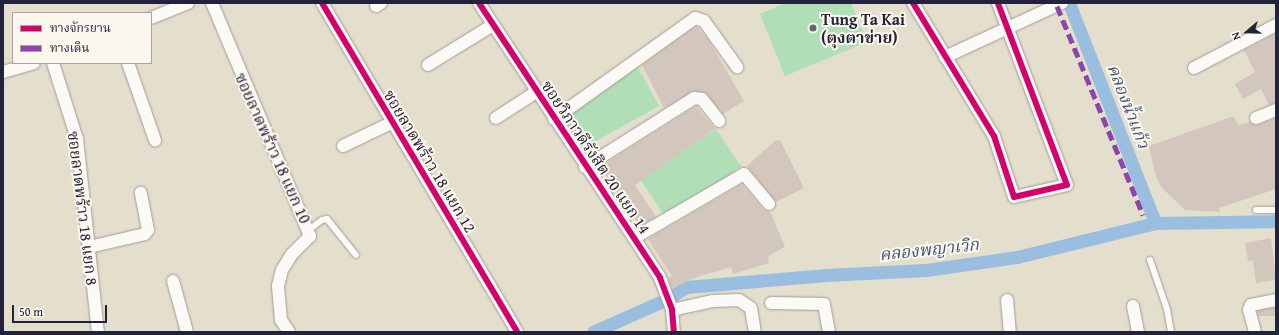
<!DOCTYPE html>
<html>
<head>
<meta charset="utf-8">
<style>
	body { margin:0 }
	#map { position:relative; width:1279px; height:335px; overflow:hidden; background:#e4decc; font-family:"Gentium Book Plus","Noto Serif Thai",serif }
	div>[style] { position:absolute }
	.green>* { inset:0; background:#b0deb6; transform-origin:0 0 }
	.canal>* { height:13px; margin:-6.5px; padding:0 6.5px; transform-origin:6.5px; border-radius:6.5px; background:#9abee0 }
	.building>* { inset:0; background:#d3c6bd; transform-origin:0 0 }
	.roads { filter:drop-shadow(0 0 1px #a09d95) drop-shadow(0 0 1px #a09d95) }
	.lane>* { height:6px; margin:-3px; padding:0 3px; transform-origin:3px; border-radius:3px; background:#fbfaf7 }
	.street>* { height:12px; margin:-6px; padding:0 6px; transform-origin:6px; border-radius:6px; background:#fbfaf7 }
	.quiet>* { height:5px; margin-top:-2.5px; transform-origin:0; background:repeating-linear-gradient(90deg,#8e44ad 0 10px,transparent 0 15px) }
	.cycleway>* { height:6px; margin:-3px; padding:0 3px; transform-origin:3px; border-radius:3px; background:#d6006c }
	.dots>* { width:11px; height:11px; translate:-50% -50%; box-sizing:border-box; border:2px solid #fbf7ec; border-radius:50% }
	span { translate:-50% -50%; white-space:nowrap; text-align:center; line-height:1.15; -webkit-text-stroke:4px #fbf7ec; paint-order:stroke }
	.poi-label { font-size:16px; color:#22223b; font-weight:700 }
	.left { translate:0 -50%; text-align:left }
	.street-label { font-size:16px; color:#22223b }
	.water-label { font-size:17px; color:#415478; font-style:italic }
	.frame { position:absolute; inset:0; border:4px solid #22223b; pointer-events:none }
	.legend { position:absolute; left:12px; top:12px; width:140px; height:52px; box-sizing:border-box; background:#fbf7ec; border:1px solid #a4a2a5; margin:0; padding:5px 7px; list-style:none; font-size:12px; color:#22223b }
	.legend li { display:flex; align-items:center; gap:8px; height:20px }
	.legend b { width:20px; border:1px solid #a4a2a5 }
	.north { position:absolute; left:1227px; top:12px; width:40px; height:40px; -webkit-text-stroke:3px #fbf7ec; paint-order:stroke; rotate:250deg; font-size:11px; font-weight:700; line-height:16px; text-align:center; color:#22223b }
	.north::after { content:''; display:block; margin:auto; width:14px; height:18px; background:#22223b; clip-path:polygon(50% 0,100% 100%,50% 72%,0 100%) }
	.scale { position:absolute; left:12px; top:305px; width:95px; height:18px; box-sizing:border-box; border:2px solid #22223b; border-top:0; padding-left:5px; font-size:12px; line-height:14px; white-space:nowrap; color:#22223b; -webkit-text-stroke:3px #fbf7ec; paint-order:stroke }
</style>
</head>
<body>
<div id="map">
	<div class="green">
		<i style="clip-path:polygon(786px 3px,851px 3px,867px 42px,785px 76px,760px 14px)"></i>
		<i style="left:636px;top:64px;width:48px;height:94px;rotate:61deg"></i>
		<i style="left:716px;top:129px;width:45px;height:91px;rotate:56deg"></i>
	</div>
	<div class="canal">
		<i style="left:1069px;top:3px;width:236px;rotate:68.6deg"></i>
		<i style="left:593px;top:332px;width:81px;rotate:-24deg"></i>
		<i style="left:667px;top:299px;width:22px;rotate:-32deg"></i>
		<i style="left:686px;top:287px;width:141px;rotate:-4.9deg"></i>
		<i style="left:826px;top:275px;width:100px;rotate:-2.9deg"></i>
		<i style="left:926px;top:270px;width:92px;rotate:-8.1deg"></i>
		<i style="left:1017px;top:257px;width:142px;rotate:-13.8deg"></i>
		<i style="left:1155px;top:223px;width:121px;rotate:-0.9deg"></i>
	</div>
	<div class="building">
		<i style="clip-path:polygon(696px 26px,708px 39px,744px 101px,723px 114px,706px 93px,695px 91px,664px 108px,642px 65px)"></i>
		<i style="clip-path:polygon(1276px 33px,1276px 103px,1269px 105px,1261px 89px,1243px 99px,1235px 84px,1255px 72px,1244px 50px)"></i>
		<i style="clip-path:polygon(696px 106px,715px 129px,635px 185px,656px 217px,640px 226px,600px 167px)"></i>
		<i style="clip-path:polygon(1234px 116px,1238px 125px,1250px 122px,1258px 125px,1276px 118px,1276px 189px,1219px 208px,1220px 212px,1185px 210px,1162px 188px,1156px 177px,1149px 146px)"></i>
		<i style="clip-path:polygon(780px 140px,804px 188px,776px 202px,747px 166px,775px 141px)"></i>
		<i style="clip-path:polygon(742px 184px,763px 209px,770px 211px,785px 247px,768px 256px,769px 263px,733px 274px,731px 267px,697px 277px,672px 288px,668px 278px,672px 276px,648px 239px)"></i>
		<i style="clip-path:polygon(1271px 238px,1276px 280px,1256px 283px,1253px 260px,1248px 261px,1245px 243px)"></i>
		<i style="left:1276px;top:308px;width:8px;height:19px;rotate:90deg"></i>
	</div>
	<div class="roads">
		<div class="lane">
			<i style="left:1256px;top:210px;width:20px"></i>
			<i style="left:309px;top:230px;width:16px;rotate:-38deg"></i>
			<i style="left:322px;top:220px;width:5px;rotate:-11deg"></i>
			<i style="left:327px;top:219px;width:46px;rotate:51.1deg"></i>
			<i style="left:1150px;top:260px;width:52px;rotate:70.9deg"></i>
			<i style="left:1167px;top:309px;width:23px;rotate:80deg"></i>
		</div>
		<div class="street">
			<i style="left:212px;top:3px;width:253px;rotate:67.2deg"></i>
			<i style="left:310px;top:236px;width:25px;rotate:135deg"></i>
			<i style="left:292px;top:254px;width:19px;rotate:122deg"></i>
			<i style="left:282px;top:270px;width:16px;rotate:104deg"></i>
			<i style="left:278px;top:286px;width:34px;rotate:85deg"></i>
			<i style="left:281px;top:320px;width:14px;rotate:56deg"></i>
			<i style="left:322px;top:3px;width:382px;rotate:59.3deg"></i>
			<i style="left:479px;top:3px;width:329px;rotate:56.6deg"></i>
			<i style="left:660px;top:278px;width:34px;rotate:69deg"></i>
			<i style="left:672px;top:310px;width:22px;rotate:85deg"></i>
			<i style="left:913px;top:3px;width:156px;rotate:58.7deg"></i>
			<i style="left:994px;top:136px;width:64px;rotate:71.8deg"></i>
			<i style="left:1014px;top:197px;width:54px;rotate:-12.8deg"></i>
			<i style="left:1067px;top:185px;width:195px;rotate:-110.8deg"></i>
			<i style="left:376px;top:6px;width:6px;rotate:-31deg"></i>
			<i style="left:151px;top:18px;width:40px;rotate:-22deg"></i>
			<i style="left:945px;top:57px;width:129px;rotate:-24.8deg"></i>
			<i style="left:53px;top:63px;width:80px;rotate:72.5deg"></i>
			<i style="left:77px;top:139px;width:194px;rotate:83.8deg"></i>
			<i style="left:128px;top:63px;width:82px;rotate:70.7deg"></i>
			<i style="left:428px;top:65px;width:76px;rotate:-31.6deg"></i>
			<i style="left:1194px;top:68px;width:93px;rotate:-27.7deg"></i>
			<i style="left:3px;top:72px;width:32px;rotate:-16deg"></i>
			<i style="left:496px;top:118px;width:48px;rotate:-33deg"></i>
			<i style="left:1256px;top:118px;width:22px;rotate:-22deg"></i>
			<i style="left:554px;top:119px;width:173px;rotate:-35.6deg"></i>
			<i style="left:695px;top:18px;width:9px;rotate:18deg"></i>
			<i style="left:704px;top:21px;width:57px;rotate:54.3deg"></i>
			<i style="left:343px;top:146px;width:53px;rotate:-25.6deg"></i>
			<i style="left:585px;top:167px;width:129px;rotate:-32.3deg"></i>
			<i style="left:694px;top:98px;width:8px;rotate:7deg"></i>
			<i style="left:702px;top:99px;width:28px;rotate:52deg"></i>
			<i style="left:634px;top:238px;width:127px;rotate:-30.2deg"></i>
			<i style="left:744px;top:174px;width:39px;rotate:50deg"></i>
			<i style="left:89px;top:247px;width:57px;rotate:-13.1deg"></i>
			<i style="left:145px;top:234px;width:5px;rotate:-53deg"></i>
			<i style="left:148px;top:230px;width:38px;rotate:-101deg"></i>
			<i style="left:173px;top:281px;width:53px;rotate:74.6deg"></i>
			<i style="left:1007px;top:300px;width:32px;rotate:85deg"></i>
			<i style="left:771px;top:303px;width:53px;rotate:1.1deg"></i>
			<i style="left:824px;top:304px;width:28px;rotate:80deg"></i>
			<i style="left:1133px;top:306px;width:26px;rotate:79deg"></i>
			<i style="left:672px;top:310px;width:42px;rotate:-12.4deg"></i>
			<i style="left:713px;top:301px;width:26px;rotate:-2deg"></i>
			<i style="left:739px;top:300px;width:14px;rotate:34deg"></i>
			<i style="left:751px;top:308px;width:24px;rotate:81deg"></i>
			<i style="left:1255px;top:332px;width:23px;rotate:-105deg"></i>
			<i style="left:1249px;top:310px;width:5px;rotate:-68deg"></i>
			<i style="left:1251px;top:305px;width:25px;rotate:-11deg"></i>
		</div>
	</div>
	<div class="quiet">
		<i style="left:1057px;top:6px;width:226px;rotate:67.6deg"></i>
	</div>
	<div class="cycleway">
		<i style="left:322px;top:3px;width:382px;rotate:59.3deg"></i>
		<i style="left:479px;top:3px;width:329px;rotate:56.6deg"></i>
		<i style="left:660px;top:278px;width:34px;rotate:69deg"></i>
		<i style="left:672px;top:310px;width:22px;rotate:85deg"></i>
		<i style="left:913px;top:3px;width:156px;rotate:58.7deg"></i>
		<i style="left:994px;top:136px;width:64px;rotate:71.8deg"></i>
		<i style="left:1014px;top:197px;width:54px;rotate:-12.8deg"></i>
		<i style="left:1067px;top:185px;width:195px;rotate:-110.8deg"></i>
	</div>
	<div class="dots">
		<i style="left:813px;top:28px;background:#66646e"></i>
	</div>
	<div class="poi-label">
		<span class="left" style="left:821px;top:28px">Tung Ta Kai<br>(ตุงตาข่าย)</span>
	</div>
	<div class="street-label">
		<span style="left:273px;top:148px;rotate:66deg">ซอยลาดพร้าว 18 แยก 10</span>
		<span style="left:596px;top:157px;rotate:56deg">ซอยวิภาวดีรังสิต 20 แยก 14</span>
		<span style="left:430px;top:161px;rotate:59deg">ซอยลาดพร้าว 18 แยก 12</span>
		<span style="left:83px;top:208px;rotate:83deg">ซอยลาดพร้าว 18 แยก 8</span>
	</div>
	<div class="water-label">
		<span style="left:1129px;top:106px;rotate:69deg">คลองน้ำแก้ว</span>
		<span style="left:929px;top:249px;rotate:-6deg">คลองพญาเวิก</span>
	</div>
	<div class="frame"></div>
	<ul class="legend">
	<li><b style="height:5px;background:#d6006c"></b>ทางจักรยาน</li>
	<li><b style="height:5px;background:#8e44ad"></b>ทางเดิน</li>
	</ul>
	<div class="north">N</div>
	<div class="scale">50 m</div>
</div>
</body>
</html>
